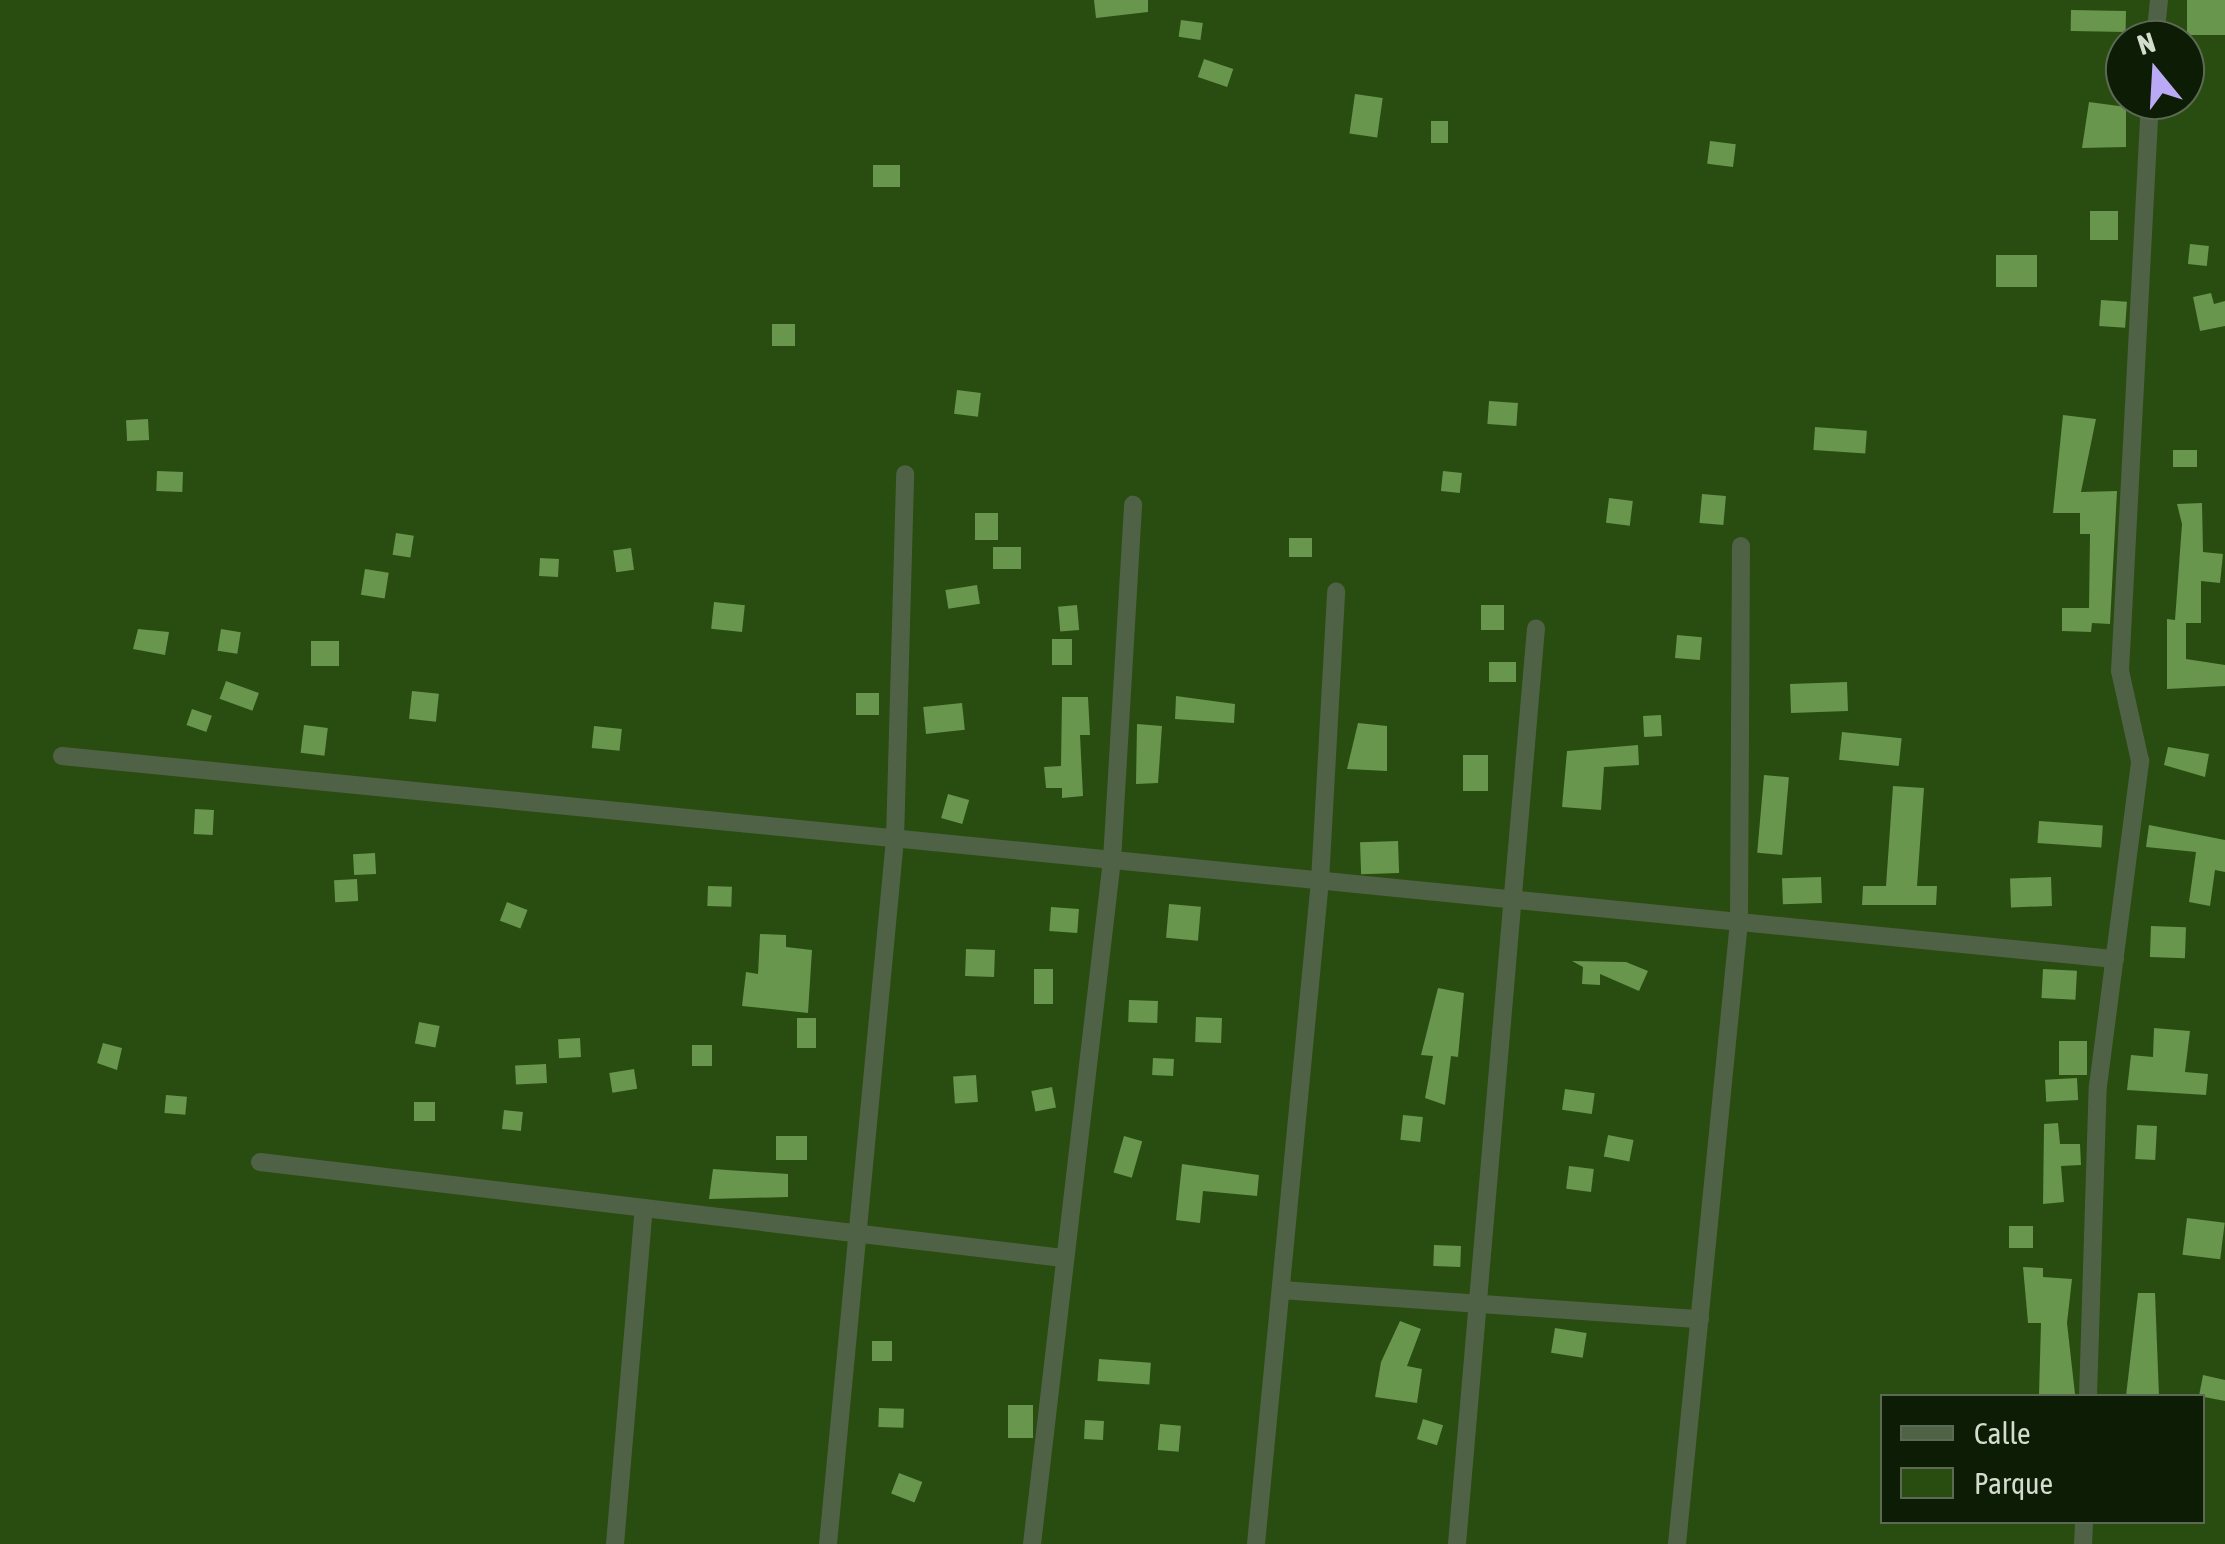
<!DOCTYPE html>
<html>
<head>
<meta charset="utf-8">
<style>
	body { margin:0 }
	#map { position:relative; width:2225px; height:1544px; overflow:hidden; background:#16260d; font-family:"Asap Condensed",sans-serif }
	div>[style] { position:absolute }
	.green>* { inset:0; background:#294c11 }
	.building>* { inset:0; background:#67964c; transform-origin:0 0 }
	.street>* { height:18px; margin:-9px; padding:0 9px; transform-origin:9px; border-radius:9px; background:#506246 }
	span { translate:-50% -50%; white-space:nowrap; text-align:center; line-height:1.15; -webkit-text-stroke:10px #0d1c04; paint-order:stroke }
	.legend { position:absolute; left:1880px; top:1394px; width:325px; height:130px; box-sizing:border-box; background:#0d1c04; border:2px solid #5c6954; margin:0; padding:12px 18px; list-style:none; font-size:30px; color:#d3ddcd }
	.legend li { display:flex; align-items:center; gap:20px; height:50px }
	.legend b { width:50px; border:2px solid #5c6954 }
	.north { position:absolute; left:2105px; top:20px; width:100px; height:100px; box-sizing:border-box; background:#0d1c04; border:2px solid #5c6954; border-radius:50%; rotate:342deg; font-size:28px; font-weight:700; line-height:40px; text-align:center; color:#d3ddcd }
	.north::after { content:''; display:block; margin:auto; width:35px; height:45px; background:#baaaf6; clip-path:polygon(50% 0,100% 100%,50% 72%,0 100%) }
</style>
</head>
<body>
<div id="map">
	<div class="green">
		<i style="clip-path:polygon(evenodd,0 0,2225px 0,2225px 1544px,0 1544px,0 0,2125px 40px,2185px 40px,2185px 100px,2125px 100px,2125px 40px,0 0,1882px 1396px,2202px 1396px,2202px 1522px,1882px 1522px,1882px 1396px)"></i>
	</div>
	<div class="building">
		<i style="clip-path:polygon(1094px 0,1148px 0,1148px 12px,1096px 18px)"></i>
		<i style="left:2187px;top:0;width:38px;height:35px"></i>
		<i style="left:2071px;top:10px;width:55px;height:21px;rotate:1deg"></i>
		<i style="left:1181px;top:20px;width:22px;height:17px;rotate:8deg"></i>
		<i style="left:1204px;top:59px;width:31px;height:19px;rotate:19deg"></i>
		<i style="left:1355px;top:94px;width:28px;height:40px;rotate:8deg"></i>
		<i style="clip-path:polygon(2089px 102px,2126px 107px,2126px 147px,2082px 148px)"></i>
		<i style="left:1431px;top:121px;width:17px;height:22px"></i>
		<i style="left:1710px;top:141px;width:26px;height:23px;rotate:7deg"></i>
		<i style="left:873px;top:165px;width:27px;height:22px"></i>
		<i style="left:2090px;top:211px;width:28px;height:29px"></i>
		<i style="left:2190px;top:244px;width:19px;height:20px;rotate:6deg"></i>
		<i style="left:2037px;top:255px;width:32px;height:41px;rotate:90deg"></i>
		<i style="clip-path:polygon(2211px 293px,2214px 304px,2225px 301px,2225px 326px,2200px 331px,2193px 297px)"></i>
		<i style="left:2101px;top:300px;width:26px;height:26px;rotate:4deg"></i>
		<i style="left:772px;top:324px;width:23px;height:22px"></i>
		<i style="left:957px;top:390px;width:24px;height:24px;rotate:7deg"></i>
		<i style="left:1489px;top:401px;width:29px;height:23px;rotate:4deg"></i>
		<i style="clip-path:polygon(2063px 415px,2096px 419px,2081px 492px,2117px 491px,2110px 624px,2092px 623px,2091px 632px,2062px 631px,2062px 608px,2089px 608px,2090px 534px,2080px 534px,2080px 513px,2053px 513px)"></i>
		<i style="left:148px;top:419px;width:21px;height:22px;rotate:87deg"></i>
		<i style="left:1815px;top:427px;width:52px;height:23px;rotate:4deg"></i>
		<i style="left:2173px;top:450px;width:24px;height:17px"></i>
		<i style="left:157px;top:471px;width:26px;height:20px;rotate:2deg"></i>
		<i style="left:1443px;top:471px;width:19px;height:20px;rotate:6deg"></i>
		<i style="left:1702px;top:494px;width:24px;height:29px;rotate:5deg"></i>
		<i style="left:1609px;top:498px;width:24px;height:25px;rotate:7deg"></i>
		<i style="clip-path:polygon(2202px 503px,2203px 552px,2223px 554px,2220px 583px,2201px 581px,2201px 623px,2186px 623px,2186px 659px,2225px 665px,2225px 686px,2167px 689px,2167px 619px,2175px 620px,2182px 524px,2177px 504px)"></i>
		<i style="left:975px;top:513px;width:23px;height:27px"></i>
		<i style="left:396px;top:533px;width:18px;height:22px;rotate:9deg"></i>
		<i style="left:1289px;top:538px;width:23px;height:19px"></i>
		<i style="left:1021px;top:547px;width:22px;height:28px;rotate:90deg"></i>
		<i style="left:631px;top:548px;width:22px;height:18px;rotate:82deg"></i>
		<i style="left:540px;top:558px;width:19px;height:18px;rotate:3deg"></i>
		<i style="left:365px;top:569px;width:24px;height:26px;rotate:9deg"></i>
		<i style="left:977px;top:585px;width:19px;height:32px;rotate:81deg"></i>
		<i style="left:714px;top:602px;width:31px;height:27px;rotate:6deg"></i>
		<i style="left:1077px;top:605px;width:25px;height:19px;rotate:85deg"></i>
		<i style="left:1481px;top:605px;width:23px;height:25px"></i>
		<i style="clip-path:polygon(138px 629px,169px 632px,165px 655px,133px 649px)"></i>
		<i style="left:221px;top:629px;width:20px;height:22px;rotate:9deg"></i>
		<i style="left:1677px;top:635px;width:25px;height:23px;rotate:5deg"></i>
		<i style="left:1052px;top:639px;width:20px;height:26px"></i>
		<i style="left:311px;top:641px;width:28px;height:25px"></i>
		<i style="left:1489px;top:662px;width:27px;height:20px"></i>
		<i style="left:226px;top:681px;width:35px;height:19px;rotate:20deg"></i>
		<i style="left:1847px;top:682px;width:29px;height:57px;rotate:88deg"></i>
		<i style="left:412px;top:691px;width:27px;height:28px;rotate:6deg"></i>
		<i style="left:856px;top:693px;width:23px;height:22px"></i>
		<i style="clip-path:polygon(1176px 696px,1235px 704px,1234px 723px,1175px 719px)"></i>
		<i style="clip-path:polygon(1062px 697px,1088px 697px,1090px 735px,1080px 735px,1083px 796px,1062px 798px,1062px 788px,1046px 788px,1044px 767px,1061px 766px)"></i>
		<i style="left:962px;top:703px;width:27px;height:39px;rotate:84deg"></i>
		<i style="left:192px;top:709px;width:21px;height:17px;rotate:19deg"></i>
		<i style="left:1661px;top:715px;width:21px;height:18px;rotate:87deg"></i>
		<i style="clip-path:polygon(1358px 723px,1387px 726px,1387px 771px,1347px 769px)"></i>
		<i style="clip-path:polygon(1137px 724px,1162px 726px,1158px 783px,1136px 784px)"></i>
		<i style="left:304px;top:725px;width:24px;height:28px;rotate:7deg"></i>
		<i style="left:594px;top:726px;width:28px;height:22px;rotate:6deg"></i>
		<i style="left:1842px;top:732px;width:60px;height:28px;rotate:6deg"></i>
		<i style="clip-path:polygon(1638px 745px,1639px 765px,1604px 767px,1601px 810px,1562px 807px,1567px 751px)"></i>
		<i style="clip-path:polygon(2168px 747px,2209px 754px,2205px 777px,2164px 765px)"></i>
		<i style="left:1463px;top:755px;width:25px;height:36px"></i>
		<i style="left:1764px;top:775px;width:25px;height:78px;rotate:5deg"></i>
		<i style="clip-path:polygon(1893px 786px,1924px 788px,1917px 886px,1937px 886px,1936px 905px,1862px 905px,1863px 886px,1886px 886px)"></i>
		<i style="left:948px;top:794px;width:22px;height:25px;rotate:16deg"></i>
		<i style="left:195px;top:809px;width:19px;height:25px;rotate:3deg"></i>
		<i style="left:2039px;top:821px;width:64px;height:22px;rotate:4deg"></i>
		<i style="clip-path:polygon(2149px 825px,2225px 840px,2225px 872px,2215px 870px,2210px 906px,2189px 902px,2196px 852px,2146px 847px)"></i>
		<i style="left:1398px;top:841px;width:32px;height:38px;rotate:88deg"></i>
		<i style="left:375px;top:853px;width:21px;height:22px;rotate:87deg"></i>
		<i style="left:1821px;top:877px;width:26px;height:39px;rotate:88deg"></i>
		<i style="left:2051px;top:877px;width:29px;height:41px;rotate:88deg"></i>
		<i style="left:357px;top:879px;width:22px;height:23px;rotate:87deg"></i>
		<i style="left:708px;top:886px;width:24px;height:20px;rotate:2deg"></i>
		<i style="left:507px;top:902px;width:22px;height:20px;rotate:21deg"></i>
		<i style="left:1169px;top:904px;width:32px;height:34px;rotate:5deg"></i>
		<i style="left:1051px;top:907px;width:28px;height:24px;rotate:4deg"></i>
		<i style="left:2151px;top:926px;width:35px;height:31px;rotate:2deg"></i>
		<i style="clip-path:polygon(760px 934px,786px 935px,786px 947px,812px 950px,808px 1013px,742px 1006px,746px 972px,758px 974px)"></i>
		<i style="left:966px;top:949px;width:29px;height:27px;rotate:2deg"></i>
		<i style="clip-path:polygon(1572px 961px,1626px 962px,1648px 971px,1639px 991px,1600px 974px,1600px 985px,1582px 984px,1583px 967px)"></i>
		<i style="left:1053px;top:969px;width:35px;height:19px;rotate:90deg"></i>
		<i style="left:2043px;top:969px;width:34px;height:29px;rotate:3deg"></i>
		<i style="clip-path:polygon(1438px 988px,1464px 993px,1458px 1057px,1451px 1056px,1445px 1105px,1425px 1098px,1433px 1056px,1421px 1055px)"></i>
		<i style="left:1129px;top:1000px;width:29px;height:22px;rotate:2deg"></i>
		<i style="left:1196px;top:1017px;width:26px;height:25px;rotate:2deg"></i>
		<i style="left:797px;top:1018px;width:19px;height:30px"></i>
		<i style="left:419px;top:1022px;width:21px;height:22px;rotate:11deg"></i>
		<i style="clip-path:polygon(2154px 1028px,2190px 1031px,2185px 1072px,2208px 1074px,2206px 1095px,2127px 1090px,2131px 1055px,2153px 1057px)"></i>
		<i style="left:580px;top:1038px;width:19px;height:22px;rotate:87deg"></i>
		<i style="left:2087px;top:1041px;width:34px;height:28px;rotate:90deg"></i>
		<i style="clip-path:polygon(103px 1043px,122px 1048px,117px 1070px,97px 1063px)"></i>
		<i style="left:712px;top:1045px;width:21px;height:20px;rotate:90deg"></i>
		<i style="left:1153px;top:1058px;width:21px;height:17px;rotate:3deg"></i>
		<i style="left:546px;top:1064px;width:19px;height:31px;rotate:87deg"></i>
		<i style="left:634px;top:1069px;width:20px;height:25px;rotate:81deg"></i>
		<i style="left:976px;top:1075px;width:27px;height:23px;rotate:86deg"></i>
		<i style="left:2077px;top:1078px;width:22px;height:32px;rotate:87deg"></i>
		<i style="left:1052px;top:1087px;width:21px;height:21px;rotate:79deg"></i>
		<i style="left:1565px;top:1089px;width:30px;height:21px;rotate:8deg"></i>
		<i style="left:166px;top:1095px;width:21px;height:18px;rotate:5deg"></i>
		<i style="left:414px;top:1102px;width:21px;height:19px"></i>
		<i style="left:504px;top:1110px;width:19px;height:19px;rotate:6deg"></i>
		<i style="left:1403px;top:1115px;width:20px;height:25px;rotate:6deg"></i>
		<i style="clip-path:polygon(2058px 1123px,2060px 1144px,2080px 1144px,2081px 1165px,2061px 1166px,2064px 1202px,2043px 1204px,2044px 1124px)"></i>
		<i style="left:2137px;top:1125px;width:20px;height:34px;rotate:3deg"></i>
		<i style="left:1608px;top:1135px;width:26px;height:22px;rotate:11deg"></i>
		<i style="left:807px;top:1136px;width:24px;height:31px;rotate:90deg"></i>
		<i style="left:1124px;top:1136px;width:19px;height:38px;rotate:16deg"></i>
		<i style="clip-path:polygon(1182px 1164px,1259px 1175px,1257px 1196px,1203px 1191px,1200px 1223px,1176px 1220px)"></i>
		<i style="left:1569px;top:1166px;width:25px;height:23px;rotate:7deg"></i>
		<i style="clip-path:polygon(713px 1169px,788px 1174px,788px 1197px,709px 1199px)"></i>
		<i style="left:2187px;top:1218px;width:38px;height:37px;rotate:7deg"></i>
		<i style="left:2009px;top:1226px;width:24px;height:22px"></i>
		<i style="left:1434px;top:1245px;width:27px;height:21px;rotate:2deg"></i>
		<i style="clip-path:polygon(2023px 1267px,2043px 1268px,2043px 1277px,2072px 1279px,2067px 1323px,2075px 1394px,2039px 1394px,2041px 1323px,2028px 1323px)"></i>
		<i style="clip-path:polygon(2138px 1293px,2155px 1293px,2159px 1396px,2126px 1396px)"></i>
		<i style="clip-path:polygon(1400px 1321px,1421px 1329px,1407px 1366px,1422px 1369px,1417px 1403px,1375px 1397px,1381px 1362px)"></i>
		<i style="left:1555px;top:1328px;width:32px;height:25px;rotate:9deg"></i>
		<i style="left:872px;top:1341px;width:20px;height:20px"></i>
		<i style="left:1099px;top:1359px;width:52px;height:22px;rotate:4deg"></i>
		<i style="clip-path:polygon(2203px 1375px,2225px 1380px,2225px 1401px,2199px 1396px)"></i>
		<i style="left:1008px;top:1405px;width:25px;height:33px"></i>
		<i style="left:879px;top:1408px;width:25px;height:19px;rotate:2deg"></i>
		<i style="left:1423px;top:1419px;width:21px;height:21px;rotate:17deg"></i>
		<i style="left:1085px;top:1420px;width:19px;height:19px;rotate:3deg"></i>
		<i style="left:1160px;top:1424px;width:21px;height:26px;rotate:5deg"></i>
		<i style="left:899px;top:1473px;width:25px;height:22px;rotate:21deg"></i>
	</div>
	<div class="street">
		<i style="left:2155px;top:40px;width:40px;rotate:-84.3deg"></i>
		<i style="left:62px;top:756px;width:2063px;rotate:5.65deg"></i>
		<i style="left:260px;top:1162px;width:387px;rotate:6.8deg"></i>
		<i style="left:1281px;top:1290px;width:420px;rotate:4deg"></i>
		<i style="left:2088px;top:1396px;width:310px;rotate:-88.2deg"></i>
		<i style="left:2098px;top:1086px;width:328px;rotate:-82.6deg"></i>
		<i style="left:2140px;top:761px;width:92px;rotate:-102.5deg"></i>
		<i style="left:2120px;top:671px;width:572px;rotate:-86.99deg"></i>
		<i style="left:615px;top:1544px;width:337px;rotate:-85.1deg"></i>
		<i style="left:644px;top:1208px;width:424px;rotate:6.8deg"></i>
		<i style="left:828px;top:1544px;width:708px;rotate:-84.57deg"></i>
		<i style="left:895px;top:839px;width:365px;rotate:-88.4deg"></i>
		<i style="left:1032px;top:1544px;width:689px;rotate:-83.33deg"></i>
		<i style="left:1112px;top:860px;width:356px;rotate:-86.6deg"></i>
		<i style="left:1256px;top:1544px;width:666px;rotate:-84.49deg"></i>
		<i style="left:1320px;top:881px;width:290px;rotate:-86.8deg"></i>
		<i style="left:1457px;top:1544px;width:919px;rotate:-85.07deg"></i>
		<i style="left:1677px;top:1544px;width:625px;rotate:-84.31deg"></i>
		<i style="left:1739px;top:922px;width:376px;rotate:-89.7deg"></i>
		<i style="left:2083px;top:1544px;width:22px;rotate:-87deg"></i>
	</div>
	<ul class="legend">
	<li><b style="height:12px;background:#506246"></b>Calle</li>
	<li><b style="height:28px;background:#294c11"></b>Parque</li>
	</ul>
	<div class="north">N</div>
</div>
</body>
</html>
